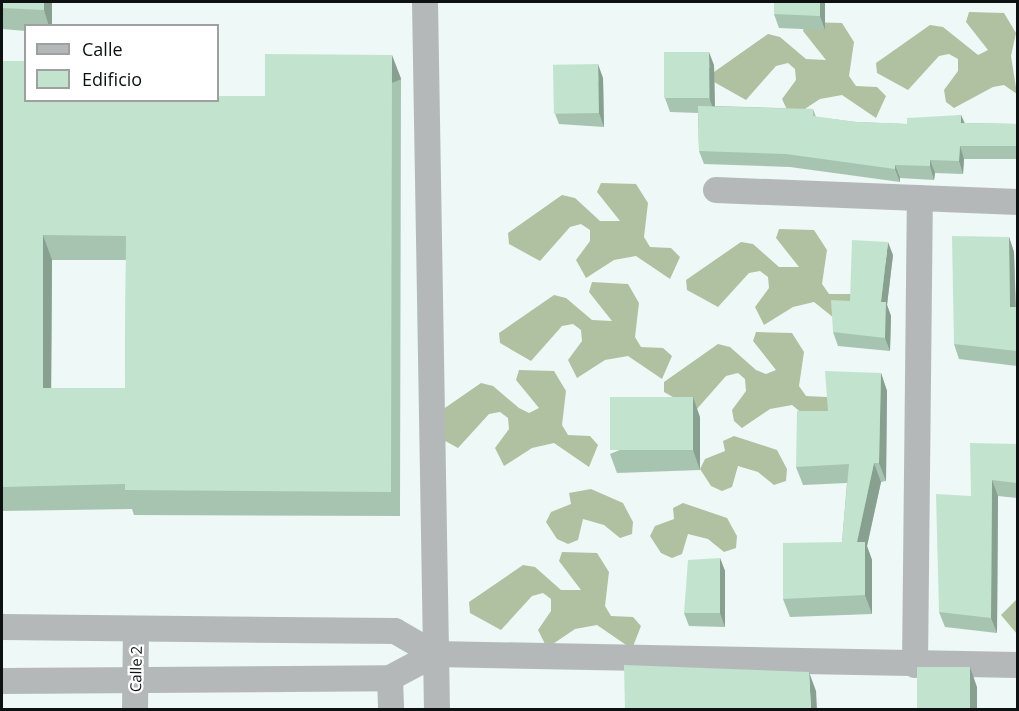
<!DOCTYPE html>
<html>
<head>
<meta charset="utf-8">
<style>
	body { margin:0 }
	#map { position:relative; width:1019px; height:711px; overflow:hidden; background:#eef8f6; font-family:"Open Sans",sans-serif }
	div>[style] { position:absolute }
	.forest>* { inset:0; background:#b0c1a1 }
	.minor>* { height:26px; margin:-13px; padding:0 13px; transform-origin:13px; border-radius:13px; background:#b4b8b9 }
	.wall>* { inset:0; background:#a7c4b1 }
	.shaded-wall>* { inset:0; background:#88a090; transform-origin:0 0 }
	.building>* { inset:0; background:#c2e4ce; transform-origin:0 0 }
	span { translate:-50% -50%; white-space:nowrap; text-align:center; line-height:1.15; -webkit-text-stroke:4.5px #fff; paint-order:stroke }
	.street-label { font-size:15px; color:#0e1111 }
	.frame { position:absolute; inset:0; border:3px solid #0e1111; pointer-events:none }
	.legend { position:absolute; left:24px; top:24px; width:195px; height:78px; box-sizing:border-box; background:#fff; border:2px solid #9fa0a0; margin:0; padding:8px 10px; list-style:none; font-size:18px; color:#0e1111 }
	.legend li { display:flex; align-items:center; gap:12px; height:30px }
	.legend b { width:30px; border:2px solid #9fa0a0 }
</style>
</head>
<body>
<div id="map">
	<div class="forest">
		<i style="clip-path:polygon(969px 12px,1004px 13px,1016px 33px,1011px 56px,1017px 94px,1004px 85px,993px 87px,954px 108px,946px 102px,944px 90px,958px 71px,958px 59px,949px 54px,939px 56px,908px 90px,877px 73px,876px 63px,930px 25px,943px 27px,978px 55px,988px 50px,966px 22px)"></i>
		<i style="clip-path:polygon(806px 22px,842px 23px,854px 42px,849px 76px,856px 86px,877px 87px,886px 96px,876px 118px,842px 95px,820px 99px,791px 118px,782px 99px,796px 80px,795px 69px,788px 63px,776px 66px,746px 100px,714px 82px,714px 72px,768px 34px,780px 37px,806px 59px,826px 60px,803px 31px)"></i>
		<i style="clip-path:polygon(601px 183px,636px 184px,648px 203px,644px 237px,650px 247px,671px 248px,680px 257px,670px 279px,636px 256px,614px 260px,586px 278px,576px 260px,590px 241px,590px 230px,581px 224px,570px 227px,540px 261px,509px 244px,508px 233px,562px 195px,575px 198px,600px 221px,620px 221px,597px 192px)"></i>
		<i style="clip-path:polygon(779px 229px,814px 230px,827px 250px,822px 284px,829px 294px,850px 294px,859px 303px,839px 322px,814px 302px,793px 307px,764px 325px,755px 307px,769px 288px,768px 277px,760px 271px,749px 273px,718px 307px,687px 290px,686px 280px,741px 242px,753px 244px,779px 267px,799px 267px,776px 238px)"></i>
		<i style="clip-path:polygon(592px 282px,628px 284px,639px 303px,635px 337px,641px 347px,663px 348px,672px 356px,662px 379px,628px 356px,605px 360px,577px 378px,568px 360px,582px 341px,581px 330px,573px 324px,562px 326px,531px 361px,500px 343px,499px 333px,554px 295px,566px 298px,592px 320px,612px 321px,589px 292px)"></i>
		<i style="clip-path:polygon(756px 332px,792px 333px,804px 352px,799px 386px,806px 396px,827px 397px,833px 417px,808px 418px,792px 405px,770px 409px,742px 428px,734px 421px,732px 410px,746px 391px,745px 379px,738px 373px,726px 376px,696px 410px,664px 392px,664px 382px,718px 344px,730px 347px,756px 370px,766px 374px,776px 370px,753px 341px)"></i>
		<i style="clip-path:polygon(519px 370px,554px 371px,566px 391px,562px 425px,568px 435px,590px 436px,598px 445px,589px 467px,554px 443px,532px 448px,504px 466px,495px 448px,509px 429px,508px 418px,500px 412px,489px 414px,458px 448px,427px 431px,426px 421px,481px 383px,493px 386px,519px 408px,529px 413px,539px 408px,516px 380px)"></i>
		<i style="clip-path:polygon(734px 436px,777px 450px,787px 469px,786px 481px,774px 485px,758px 472px,738px 466px,732px 487px,722px 491px,711px 486px,700px 469px,705px 459px,725px 451px,723px 441px)"></i>
		<i style="clip-path:polygon(591px 489px,623px 503px,633px 522px,632px 534px,620px 538px,604px 525px,583px 519px,578px 540px,568px 544px,557px 539px,546px 522px,551px 512px,571px 504px,569px 493px)"></i>
		<i style="clip-path:polygon(683px 503px,727px 518px,737px 536px,736px 548px,724px 552px,708px 539px,688px 534px,682px 554px,672px 558px,661px 553px,650px 536px,655px 526px,674px 519px,673px 508px)"></i>
		<i style="clip-path:polygon(562px 552px,597px 553px,609px 572px,605px 606px,611px 616px,633px 617px,641px 626px,632px 649px,597px 625px,575px 629px,547px 648px,538px 630px,551px 611px,551px 599px,543px 593px,532px 596px,501px 630px,470px 613px,469px 602px,523px 565px,535px 567px,561px 590px,581px 590px,559px 561px)"></i>
		<i style="clip-path:polygon(1017px 599px,1018px 599px,1017px 634px,1001px 615px)"></i>
	</div>
	<div class="minor">
		<i style="left:425px;top:2px;width:708px;rotate:89.03deg"></i>
		<i style="left:716px;top:190px;width:302px;rotate:2.3deg"></i>
		<i style="left:2px;top:627px;width:393px;rotate:0.6deg"></i>
		<i style="left:395px;top:631px;width:46px;rotate:29.9deg"></i>
		<i style="left:915px;top:665px;width:467px;rotate:-89.4deg"></i>
		<i style="left:390px;top:678px;width:32px;rotate:88deg"></i>
		<i style="left:2px;top:681px;width:388px;rotate:-0.4deg"></i>
		<i style="left:390px;top:678px;width:51px;rotate:-28.1deg"></i>
		<i style="left:435px;top:654px;width:583px;rotate:1.08deg"></i>
		<i style="left:135px;top:710px;width:81px;rotate:-89.3deg"></i>
	</div>
	<div class="wall">
		<i style="clip-path:polygon(2px 2px,52px 2px,52px 26px,26px 26px,26px 31px,2px 29px)"></i>
		<i style="clip-path:polygon(774px 2px,825px 2px,825px 30px,779px 28px,774px 14px)"></i>
		<i style="clip-path:polygon(evenodd,2px 61px,26px 100px,265px 96px,401px 79px,400px 516px,134px 515px,132px 509px,2px 511px,2px 61px,52px 260px,126px 260px,125px 388px,51px 388px,52px 260px)"></i>
		<i style="clip-path:polygon(714px 65px,715px 106px,813px 109px,816px 117px,856px 122px,907px 124px,961px 115px,965px 123px,1017px 124px,1017px 173px,1017px 159px,964px 159px,963px 174px,935px 173px,934px 180px,900px 178px,900px 182px,790px 167px,704px 164px,699px 151px,698px 113px,670px 112px,665px 98px)"></i>
		<i style="clip-path:polygon(603px 78px,604px 127px,559px 124px,554px 111px)"></i>
		<i style="clip-path:polygon(1009px 237px,1014px 252px,1016px 307px,1017px 307px,1017px 366px,959px 359px,954px 344px)"></i>
		<i style="clip-path:polygon(893px 255px,887px 305px,891px 316px,890px 351px,838px 346px,833px 332px,850px 301px)"></i>
		<i style="clip-path:polygon(881px 373px,887px 391px,886px 481px,881px 482px,867px 546px,872px 560px,872px 614px,790px 617px,783px 599px,842px 542px,847px 483px,803px 485px,796px 467px,828px 411px)"></i>
		<i style="clip-path:polygon(700px 417px,700px 470px,617px 473px,610px 454px)"></i>
		<i style="clip-path:polygon(1017px 444px,1017px 498px,998px 496px,997px 633px,945px 627px,939px 612px,971px 496px)"></i>
		<i style="clip-path:polygon(720px 558px,725px 571px,725px 627px,689px 626px,684px 613px)"></i>
	</div>
	<div class="shaded-wall">
		<i style="clip-path:polygon(44px 2px,52px 2px,52px 26px,49px 26px,44px 10px)"></i>
		<i style="clip-path:polygon(820px 2px,825px 2px,825px 30px,820px 16px)"></i>
		<i style="clip-path:polygon(709px 52px,714px 65px,715px 114px,710px 100px)"></i>
		<i style="left:392px;top:55px;width:26px;height:437px;rotate:69deg"></i>
		<i style="clip-path:polygon(598px 64px,603px 78px,604px 127px,599px 113px)"></i>
		<i style="clip-path:polygon(961px 115px,966px 128px,961px 123px)"></i>
		<i style="clip-path:polygon(960px 146px,964px 159px,963px 174px,959px 161px)"></i>
		<i style="clip-path:polygon(930px 160px,935px 173px,934px 180px,930px 166px)"></i>
		<i style="clip-path:polygon(895px 165px,900px 178px,900px 182px,895px 169px)"></i>
		<i style="clip-path:polygon(43px 235px,52px 260px,51px 412px,43px 388px)"></i>
		<i style="clip-path:polygon(1009px 237px,1014px 252px,1016px 322px,1010px 307px)"></i>
		<i style="clip-path:polygon(888px 242px,893px 255px,887px 305px,891px 316px,890px 351px,885px 338px,881px 302px)"></i>
		<i style="clip-path:polygon(881px 373px,887px 391px,886px 481px,879px 463px)"></i>
		<i style="clip-path:polygon(693px 397px,700px 417px,700px 470px,693px 450px)"></i>
		<i style="clip-path:polygon(874px 463px,881px 482px,867px 546px,872px 560px,872px 614px,865px 595px,857px 542px)"></i>
		<i style="clip-path:polygon(992px 480px,998px 496px,997px 633px,991px 618px)"></i>
		<i style="clip-path:polygon(720px 558px,725px 571px,725px 627px,720px 613px)"></i>
		<i style="clip-path:polygon(970px 667px,977px 687px,977px 710px,970px 710px)"></i>
		<i style="clip-path:polygon(809px 672px,816px 691px,817px 710px,811px 710px)"></i>
	</div>
	<div class="building">
		<i style="clip-path:polygon(2px 2px,44px 2px,44px 10px,2px 8px)"></i>
		<i style="clip-path:polygon(774px 2px,820px 2px,820px 16px,774px 14px)"></i>
		<i style="left:664px;top:52px;width:45px;height:46px"></i>
		<i style="clip-path:polygon(evenodd,265px 54px,392px 55px,391px 492px,125px 490px,125px 484px,2px 487px,2px 61px,26px 61px,26px 100px,218px 100px,218px 96px,265px 96px,265px 54px,43px 235px,126px 236px,125px 388px,43px 388px,43px 235px)"></i>
		<i style="left:598px;top:64px;width:49px;height:45px;rotate:89deg"></i>
		<i style="clip-path:polygon(698px 106px,813px 109px,813px 116px,856px 122px,907px 124px,907px 118px,961px 115px,961px 123px,1017px 124px,1017px 146px,960px 146px,959px 161px,930px 160px,930px 166px,895px 165px,895px 169px,786px 154px,699px 151px)"></i>
		<i style="clip-path:polygon(952px 236px,1009px 237px,1010px 307px,1017px 307px,1017px 351px,954px 344px)"></i>
		<i style="clip-path:polygon(852px 240px,888px 242px,881px 302px,886px 302px,885px 338px,833px 332px,831px 300px,850px 301px)"></i>
		<i style="clip-path:polygon(825px 371px,881px 373px,879px 463px,874px 463px,857px 542px,865px 542px,865px 595px,783px 599px,783px 543px,842px 542px,849px 464px,796px 467px,797px 411px,828px 411px)"></i>
		<i style="left:693px;top:397px;width:53px;height:83px;rotate:90deg"></i>
		<i style="clip-path:polygon(970px 443px,1017px 444px,1017px 483px,992px 480px,991px 618px,939px 612px,936px 494px,971px 496px)"></i>
		<i style="clip-path:polygon(720px 558px,720px 613px,684px 613px,688px 560px)"></i>
		<i style="clip-path:polygon(624px 665px,809px 672px,811px 710px,625px 710px)"></i>
		<i style="left:917px;top:667px;width:53px;height:43px"></i>
	</div>
	<div class="street-label">
		<span style="left:136px;top:669px;rotate:-89deg">Calle 2</span>
	</div>
	<div class="frame"></div>
	<ul class="legend">
	<li><b style="height:8px;background:#b4b8b9"></b>Calle</li>
	<li><b style="height:16px;background:#c2e4ce"></b>Edificio</li>
	</ul>
</div>
</body>
</html>
